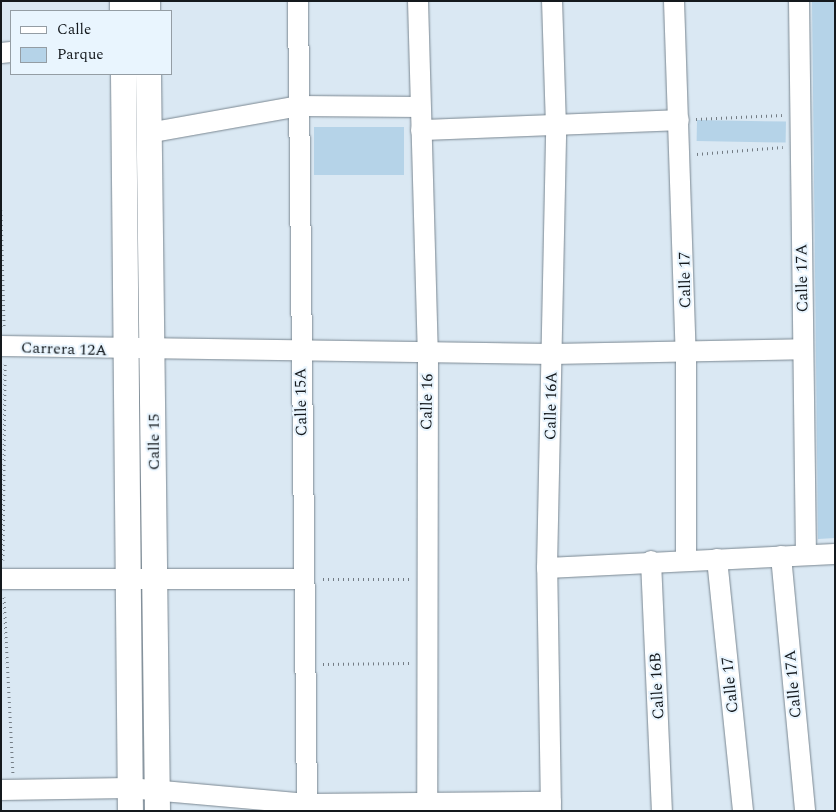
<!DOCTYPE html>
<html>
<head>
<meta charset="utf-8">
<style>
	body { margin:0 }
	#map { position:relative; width:836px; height:812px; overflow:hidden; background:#dae8f3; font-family:Spectral,serif }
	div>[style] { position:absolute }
	.green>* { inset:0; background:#b5d3e8; transform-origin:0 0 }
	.path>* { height:3px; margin-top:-1.5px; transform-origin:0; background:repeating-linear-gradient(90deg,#737c84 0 1px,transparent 0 5px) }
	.roads { filter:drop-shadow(0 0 1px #7a8791) drop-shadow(0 0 1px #7a8791) }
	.minor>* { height:20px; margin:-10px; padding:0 10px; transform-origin:10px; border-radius:10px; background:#fff }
	.major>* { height:25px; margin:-12.5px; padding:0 12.5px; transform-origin:12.5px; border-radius:12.5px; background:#fff }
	span { translate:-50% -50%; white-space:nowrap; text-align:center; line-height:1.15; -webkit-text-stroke:4px #e9f5fe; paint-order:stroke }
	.street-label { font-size:16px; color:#14191d }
	.frame { position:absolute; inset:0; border:2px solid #14191d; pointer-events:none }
	.legend { position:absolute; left:10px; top:10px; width:162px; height:65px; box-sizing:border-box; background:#e9f5fe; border:1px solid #949da4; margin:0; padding:6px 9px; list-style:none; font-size:15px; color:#14191d }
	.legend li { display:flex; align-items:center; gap:10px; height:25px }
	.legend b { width:25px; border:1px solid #949da4 }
</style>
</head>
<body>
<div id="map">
	<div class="green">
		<i style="clip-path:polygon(812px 1px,835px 1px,835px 538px,818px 539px)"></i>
		<i style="left:697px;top:120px;width:89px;height:21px;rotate:1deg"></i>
		<i style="left:314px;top:127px;width:90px;height:48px"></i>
	</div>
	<div class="path">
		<i style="left:696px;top:119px;width:86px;rotate:-2.7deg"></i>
		<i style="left:697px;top:154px;width:86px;rotate:-4.7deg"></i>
		<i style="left:1px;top:210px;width:118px;rotate:88.5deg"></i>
		<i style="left:3px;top:560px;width:196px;rotate:-89.4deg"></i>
		<i style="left:323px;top:579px;width:86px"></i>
		<i style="left:4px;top:597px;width:176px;rotate:87.1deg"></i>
		<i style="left:323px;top:664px;width:86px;rotate:-0.7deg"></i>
	</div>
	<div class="roads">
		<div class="minor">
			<i style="left:298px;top:1px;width:803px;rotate:89.36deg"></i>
			<i style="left:418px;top:1px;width:352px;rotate:88.4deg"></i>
			<i style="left:428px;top:353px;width:449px;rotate:90.1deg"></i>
			<i style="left:674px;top:1px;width:353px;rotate:88.1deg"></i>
			<i style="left:686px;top:354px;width:206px;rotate:90deg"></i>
			<i style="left:799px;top:1px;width:554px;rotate:89.28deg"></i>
			<i style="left:1px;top:53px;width:10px;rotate:-6deg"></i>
			<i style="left:421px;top:130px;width:258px;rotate:-2.2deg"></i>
			<i style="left:148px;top:133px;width:153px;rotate:-10.1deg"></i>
			<i style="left:299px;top:106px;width:121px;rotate:0.5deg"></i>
			<i style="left:1px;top:346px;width:551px;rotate:0.83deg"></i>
			<i style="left:552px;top:354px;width:251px;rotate:-1.1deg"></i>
			<i style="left:781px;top:556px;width:256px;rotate:84.6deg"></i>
			<i style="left:717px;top:559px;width:253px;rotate:84.1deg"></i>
			<i style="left:651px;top:561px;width:250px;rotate:87.5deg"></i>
			<i style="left:547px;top:568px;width:288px;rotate:-2.8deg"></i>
			<i style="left:1px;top:579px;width:303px"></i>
			<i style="left:1px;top:790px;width:128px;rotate:-0.9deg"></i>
			<i style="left:129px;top:788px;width:179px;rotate:5.1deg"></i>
			<i style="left:307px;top:804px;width:244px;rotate:-0.5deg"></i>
			<i style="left:551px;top:811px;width:243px;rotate:-90.9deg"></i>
			<i style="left:547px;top:568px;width:441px;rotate:-88.8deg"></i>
			<i style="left:556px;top:127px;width:126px;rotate:-91.8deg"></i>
		</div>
		<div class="major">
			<i style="left:122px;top:1px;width:10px;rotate:90deg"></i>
			<i style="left:147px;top:1px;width:10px;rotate:90deg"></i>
			<i style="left:123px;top:74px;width:737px;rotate:89.46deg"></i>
			<i style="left:148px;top:74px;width:737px;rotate:89.3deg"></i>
		</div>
	</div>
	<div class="street-label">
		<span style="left:802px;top:278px;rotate:-91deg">Calle 17A</span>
		<span style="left:685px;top:280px;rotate:-91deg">Calle 17</span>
		<span style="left:64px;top:349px;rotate:2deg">Carrera 12A</span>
		<span style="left:301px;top:402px;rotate:-91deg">Calle 15A</span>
		<span style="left:427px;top:402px;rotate:-89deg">Calle 16</span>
		<span style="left:551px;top:406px;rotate:-89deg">Calle 16A</span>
		<span style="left:154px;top:442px;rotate:-90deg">Calle 15</span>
		<span style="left:793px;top:684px;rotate:-95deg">Calle 17A</span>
		<span style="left:730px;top:685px;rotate:-96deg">Calle 17</span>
		<span style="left:657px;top:686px;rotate:-93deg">Calle 16B</span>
	</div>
	<div class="frame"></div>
	<ul class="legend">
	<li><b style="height:6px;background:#fff"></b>Calle</li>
	<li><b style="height:14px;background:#b5d3e8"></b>Parque</li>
	</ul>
</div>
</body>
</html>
